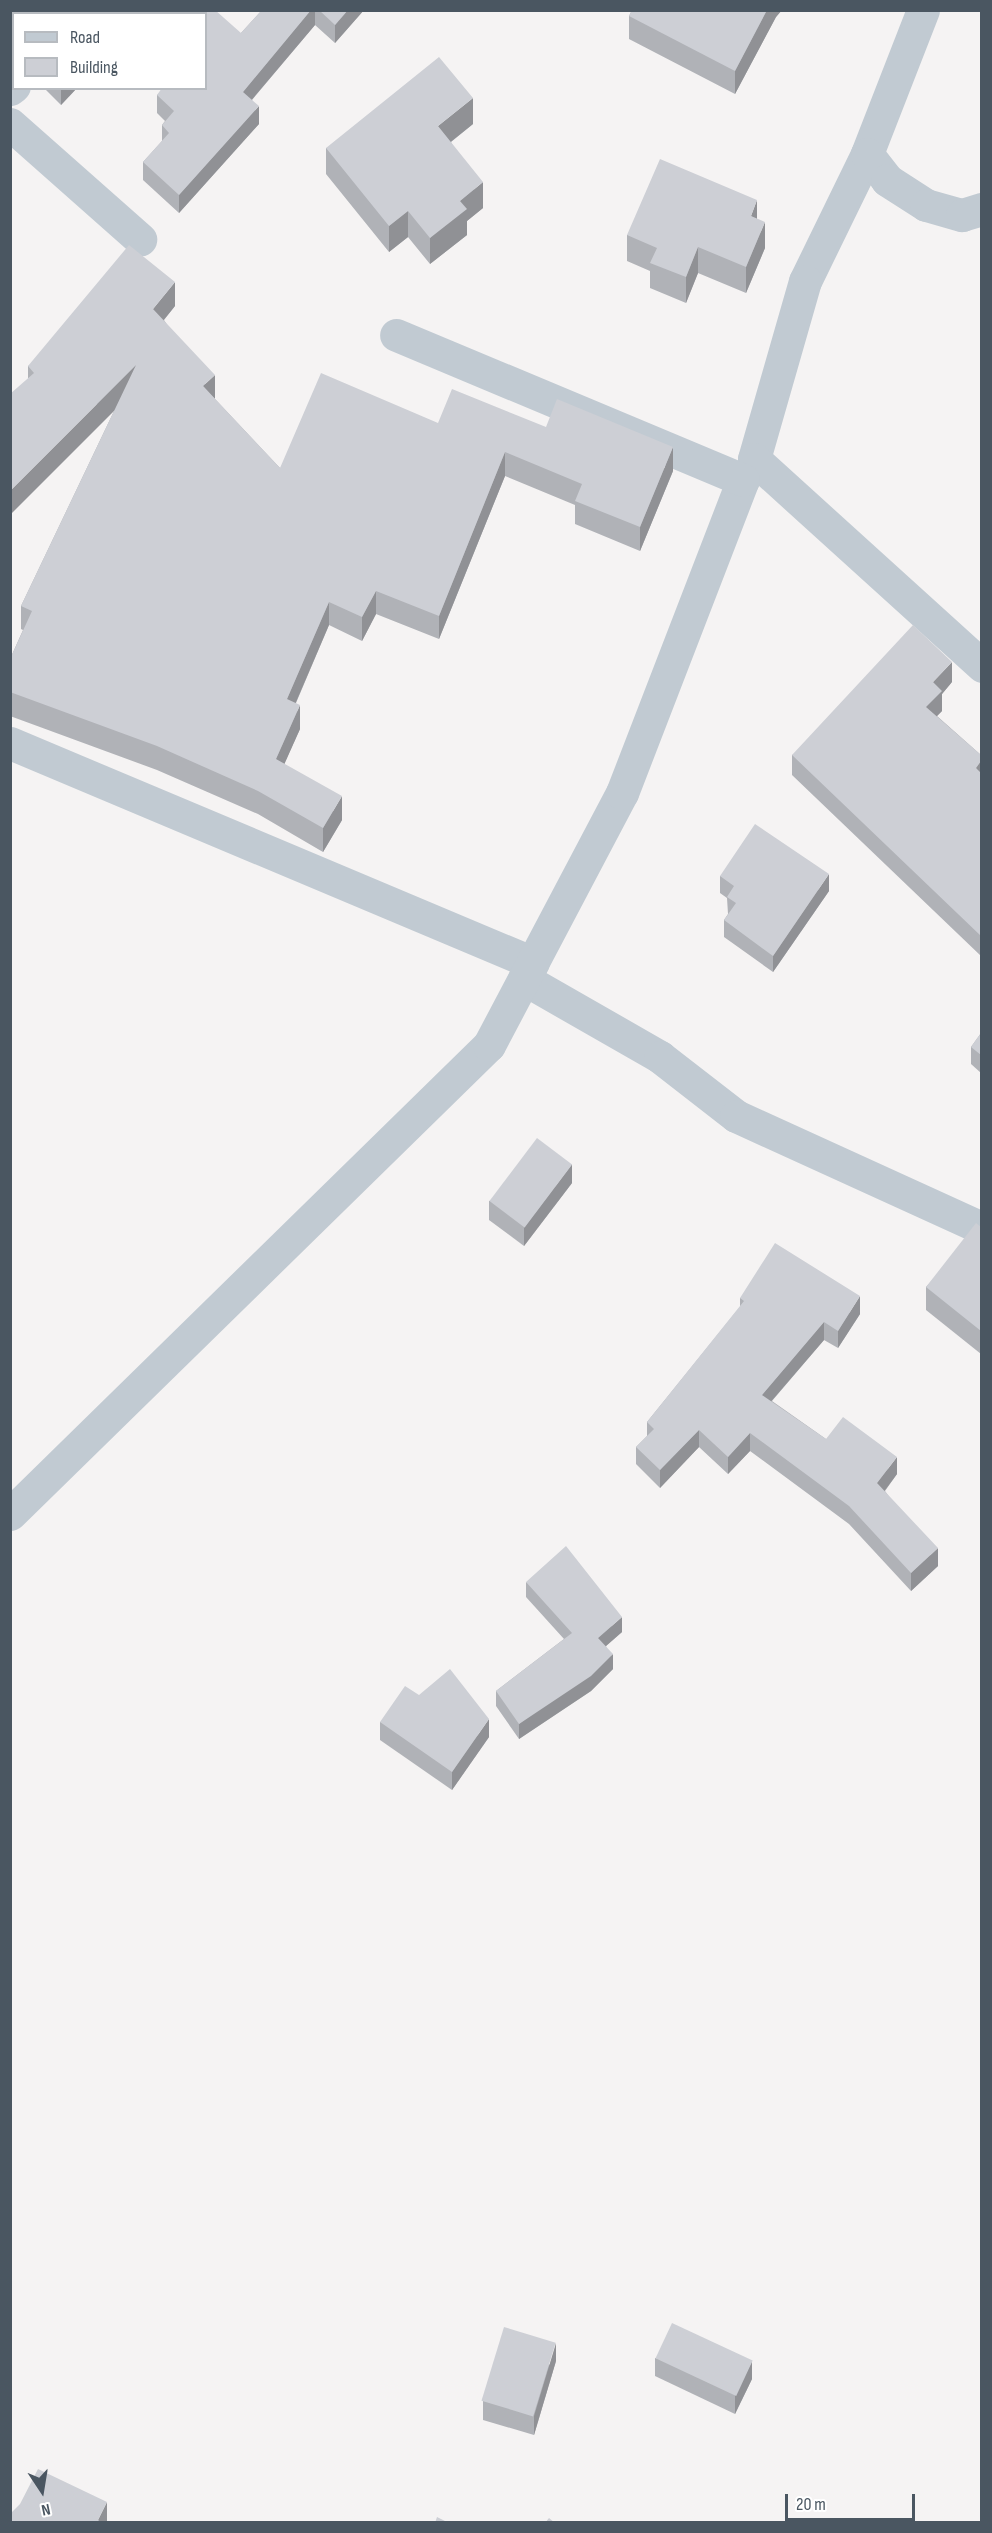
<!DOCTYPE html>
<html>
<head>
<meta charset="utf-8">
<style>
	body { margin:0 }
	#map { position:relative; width:992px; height:2533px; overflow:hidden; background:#f5f3f3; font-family:"Sofia Sans Condensed",sans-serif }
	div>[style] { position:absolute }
	.street>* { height:33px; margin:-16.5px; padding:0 16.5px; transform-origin:16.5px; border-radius:16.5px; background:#c1cad2 }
	.wall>* { inset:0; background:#b0b2b7 }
	.shaded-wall>* { inset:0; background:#909195 }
	.building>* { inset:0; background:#cdcfd5; transform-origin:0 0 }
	span { translate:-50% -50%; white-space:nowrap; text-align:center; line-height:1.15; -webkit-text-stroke:6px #fff; paint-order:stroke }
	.frame { position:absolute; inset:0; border:12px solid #4a5661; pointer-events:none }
	.legend { position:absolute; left:12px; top:12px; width:195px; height:78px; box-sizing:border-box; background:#fff; border:2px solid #b7bbc0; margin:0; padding:8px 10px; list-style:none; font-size:18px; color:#4a5661 }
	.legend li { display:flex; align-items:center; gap:12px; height:30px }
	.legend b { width:30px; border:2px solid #b7bbc0 }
	.north { position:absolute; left:12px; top:2461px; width:60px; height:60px; -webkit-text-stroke:4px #fff; paint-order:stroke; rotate:168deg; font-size:16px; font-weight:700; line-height:24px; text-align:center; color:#4a5661 }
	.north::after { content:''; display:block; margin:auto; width:21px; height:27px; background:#4a5661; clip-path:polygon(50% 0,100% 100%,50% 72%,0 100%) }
	.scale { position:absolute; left:785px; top:2494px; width:130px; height:27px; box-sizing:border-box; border:3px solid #4a5661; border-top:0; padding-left:8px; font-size:18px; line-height:21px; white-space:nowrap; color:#4a5661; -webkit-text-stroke:4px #fff; paint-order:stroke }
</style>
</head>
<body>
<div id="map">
	<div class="street">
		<i style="left:923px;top:10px;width:155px;rotate:111.3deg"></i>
		<i style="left:867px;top:154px;width:141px;rotate:116deg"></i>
		<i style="left:805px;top:281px;width:185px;rotate:106deg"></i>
		<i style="left:754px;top:459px;width:308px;rotate:42.2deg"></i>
		<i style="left:80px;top:14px;width:5px;rotate:-53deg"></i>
		<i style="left:10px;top:89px;width:5px;rotate:-37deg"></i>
		<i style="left:10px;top:124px;width:174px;rotate:41.5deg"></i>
		<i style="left:867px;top:154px;width:33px;rotate:52deg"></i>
		<i style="left:887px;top:180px;width:46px;rotate:32.7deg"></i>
		<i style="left:926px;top:205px;width:37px;rotate:16deg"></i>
		<i style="left:962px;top:215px;width:21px;rotate:-17deg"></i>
		<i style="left:10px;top:743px;width:567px;rotate:22.81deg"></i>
		<i style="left:524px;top:979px;width:157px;rotate:29.8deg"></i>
		<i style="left:660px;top:1057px;width:96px;rotate:37.8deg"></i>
		<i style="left:736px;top:1116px;width:270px;rotate:24.5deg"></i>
		<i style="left:10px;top:1514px;width:670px;rotate:-44.4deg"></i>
		<i style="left:489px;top:1045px;width:285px;rotate:-62.2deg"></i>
		<i style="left:622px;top:793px;width:336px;rotate:-68.9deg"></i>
		<i style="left:743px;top:480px;width:376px;rotate:-157.3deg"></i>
	</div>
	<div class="wall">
		<i style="clip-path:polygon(262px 10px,364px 10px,335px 43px,315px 25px,252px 100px,259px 124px,179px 213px,143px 180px,143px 162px,162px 141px,162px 125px,165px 121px,157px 113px,157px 95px,241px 33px)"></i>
		<i style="clip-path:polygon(632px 10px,782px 10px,776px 17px,735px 94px,629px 39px,629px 16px)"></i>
		<i style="clip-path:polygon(44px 88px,77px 88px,61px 105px)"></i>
		<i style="clip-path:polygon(473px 124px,451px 142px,483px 208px,467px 221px,467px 235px,430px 264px,408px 237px,389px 252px,326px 174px,326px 148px)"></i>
		<i style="clip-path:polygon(757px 219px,765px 248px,746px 293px,698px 273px,686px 303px,650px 288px,650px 271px,627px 261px,627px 235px)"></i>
		<i style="clip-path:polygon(175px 306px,164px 320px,215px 399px,280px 468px,438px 423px,546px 427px,673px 471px,640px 551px,575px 524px,575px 505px,505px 476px,439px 639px,376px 614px,362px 641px,329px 625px,296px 703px,300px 729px,284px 764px,342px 820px,323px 852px,258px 814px,157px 770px,10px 716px,10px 659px,23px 630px,21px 629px,21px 606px,114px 411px,28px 378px,28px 366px)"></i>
		<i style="clip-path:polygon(952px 682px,942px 694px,942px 711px,937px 716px,981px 755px,981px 956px,792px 775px,792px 755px)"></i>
		<i style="clip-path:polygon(720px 876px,829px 891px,773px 972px,724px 937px,724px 920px,728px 914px,727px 898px,720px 893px)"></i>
		<i style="clip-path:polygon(981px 1033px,981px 1073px,971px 1064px,971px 1047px)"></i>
		<i style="clip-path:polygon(572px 1183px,524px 1246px,489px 1220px,489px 1201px)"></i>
		<i style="clip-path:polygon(981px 1227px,981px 1354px,926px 1310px,926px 1287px)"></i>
		<i style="clip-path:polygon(740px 1298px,860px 1314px,838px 1348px,824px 1340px,772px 1401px,826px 1439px,897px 1474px,885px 1491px,938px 1566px,911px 1591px,849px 1524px,750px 1451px,728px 1474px,699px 1447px,660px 1488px,636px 1464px,636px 1447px,647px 1436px,647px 1422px,740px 1307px)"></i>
		<i style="clip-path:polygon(526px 1582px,622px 1632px,606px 1646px,613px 1669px,591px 1691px,519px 1739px,496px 1706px,496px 1691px,564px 1639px,526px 1597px)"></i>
		<i style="clip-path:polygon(380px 1722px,489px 1737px,452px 1790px,380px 1740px)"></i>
		<i style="clip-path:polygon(655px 2358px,752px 2379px,735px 2414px,655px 2376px)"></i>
		<i style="clip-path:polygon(556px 2361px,534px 2435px,483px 2420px,483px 2401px)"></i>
	</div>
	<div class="shaded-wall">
		<i style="clip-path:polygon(311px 10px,315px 10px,315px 25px,243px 110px,243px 92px)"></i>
		<i style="clip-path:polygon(348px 10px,364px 10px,335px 43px,335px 25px)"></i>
		<i style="clip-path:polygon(767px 10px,782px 10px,776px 17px,735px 94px,735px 71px)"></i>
		<i style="clip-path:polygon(61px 88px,77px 88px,61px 105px)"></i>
		<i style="clip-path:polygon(473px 98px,473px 124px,438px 152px,438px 126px)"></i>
		<i style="clip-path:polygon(259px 106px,259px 124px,179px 213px,179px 195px)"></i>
		<i style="clip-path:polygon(483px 182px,483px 208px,467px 221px,467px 235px,430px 264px,430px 238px,460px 201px)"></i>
		<i style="clip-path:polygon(757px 200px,757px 226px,751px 216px)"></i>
		<i style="clip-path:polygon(408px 211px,408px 237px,389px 252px,389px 226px)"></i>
		<i style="clip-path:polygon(765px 222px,765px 248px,746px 293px,746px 267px)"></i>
		<i style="clip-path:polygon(698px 247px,698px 273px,686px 303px,686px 277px)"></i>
		<i style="clip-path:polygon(175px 282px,175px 306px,153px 333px,153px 309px)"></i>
		<i style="clip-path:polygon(136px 365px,136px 389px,10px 515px,10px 491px)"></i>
		<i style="clip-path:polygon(215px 375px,215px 399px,203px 386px)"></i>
		<i style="clip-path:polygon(673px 447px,673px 471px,640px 551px,640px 527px)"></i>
		<i style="clip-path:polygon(505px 452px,505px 476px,439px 639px,439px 616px)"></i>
		<i style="clip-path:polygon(376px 591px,376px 614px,362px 641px,362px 617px)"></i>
		<i style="clip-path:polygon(329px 602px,329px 625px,287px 723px,287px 699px)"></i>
		<i style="clip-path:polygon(952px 662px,952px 682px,942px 694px,942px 711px,926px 727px,926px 707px,933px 682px)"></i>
		<i style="clip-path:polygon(300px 705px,300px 729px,276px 783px,276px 759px)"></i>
		<i style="clip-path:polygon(981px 761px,981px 782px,976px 768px)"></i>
		<i style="clip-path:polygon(342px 796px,342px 820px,323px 852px,323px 828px)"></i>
		<i style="clip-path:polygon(829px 874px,829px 891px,773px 972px,773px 956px)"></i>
		<i style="clip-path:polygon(572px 1164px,572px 1183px,524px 1246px,524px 1228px)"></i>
		<i style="clip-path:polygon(860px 1296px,860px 1314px,838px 1348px,838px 1331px)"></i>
		<i style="clip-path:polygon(824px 1322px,824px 1340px,762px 1412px,762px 1395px)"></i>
		<i style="clip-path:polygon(699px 1430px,699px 1447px,660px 1488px,660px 1470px)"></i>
		<i style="clip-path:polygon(750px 1433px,750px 1451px,728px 1474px,728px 1457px)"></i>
		<i style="clip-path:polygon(897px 1457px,897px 1474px,877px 1501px,877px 1483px)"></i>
		<i style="clip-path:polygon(938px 1548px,938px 1566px,911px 1591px,911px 1573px)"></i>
		<i style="clip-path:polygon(622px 1617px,622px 1632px,598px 1653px,598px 1638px)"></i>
		<i style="clip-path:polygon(613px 1654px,613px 1669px,591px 1691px,519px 1739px,519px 1724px)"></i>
		<i style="clip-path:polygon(489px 1719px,489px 1737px,452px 1790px,452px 1772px)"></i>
		<i style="clip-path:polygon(556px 2343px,556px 2361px,534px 2435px,534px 2416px)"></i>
		<i style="clip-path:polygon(752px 2361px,752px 2379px,735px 2414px,735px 2395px)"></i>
		<i style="clip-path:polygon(107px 2502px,107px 2522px,98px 2523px,98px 2520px)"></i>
	</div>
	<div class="building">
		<i style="clip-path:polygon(67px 10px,69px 10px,72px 14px,64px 14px)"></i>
		<i style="clip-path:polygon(191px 10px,215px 10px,241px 33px,262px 10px,311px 10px,243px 92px,259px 106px,179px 195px,143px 162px,169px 133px,162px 125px,174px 111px,157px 95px,162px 88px,206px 88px,206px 14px,189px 14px)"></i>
		<i style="clip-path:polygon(319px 10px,348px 10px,335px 25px)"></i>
		<i style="clip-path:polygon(632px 10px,767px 10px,735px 71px,629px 16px)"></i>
		<i style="clip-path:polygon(439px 57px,473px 98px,438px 126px,483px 182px,460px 201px,467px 209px,430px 238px,408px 211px,389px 226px,326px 148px)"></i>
		<i style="clip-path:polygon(660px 159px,757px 200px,751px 216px,765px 222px,746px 267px,698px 247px,686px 277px,650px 263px,657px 248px,627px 235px)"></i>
		<i style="clip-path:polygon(129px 245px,175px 282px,153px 309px,215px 375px,203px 386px,280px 468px,321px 373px,438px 423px,452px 389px,546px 427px,557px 399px,673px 447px,640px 527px,575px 501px,582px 484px,505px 452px,439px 616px,376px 591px,362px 617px,329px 602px,287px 699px,300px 705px,276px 759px,342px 796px,323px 828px,258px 791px,157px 746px,10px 692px,10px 659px,32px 611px,21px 606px,136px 365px,10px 491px,10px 394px,34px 373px,28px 366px)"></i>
		<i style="clip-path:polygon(913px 625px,952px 662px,933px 682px,942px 691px,926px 707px,981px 755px,981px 761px,976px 768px,981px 773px,981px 936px,792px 755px)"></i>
		<i style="clip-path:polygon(755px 824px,829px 874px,773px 956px,724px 920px,736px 903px,727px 897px,734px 886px,720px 876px)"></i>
		<i style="clip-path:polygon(981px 1033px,981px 1055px,971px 1047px)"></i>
		<i style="left:537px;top:1138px;width:44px;height:79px;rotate:37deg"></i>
		<i style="clip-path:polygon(976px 1223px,981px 1227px,981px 1331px,926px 1287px)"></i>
		<i style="clip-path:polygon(775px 1243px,860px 1296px,838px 1331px,824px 1322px,762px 1395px,826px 1439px,843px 1417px,897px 1457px,877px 1483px,938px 1548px,911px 1573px,849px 1506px,750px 1433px,728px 1457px,699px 1430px,660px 1470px,636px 1447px,654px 1429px,647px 1422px,744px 1301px,740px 1298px)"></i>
		<i style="clip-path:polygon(566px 1546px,622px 1617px,598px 1638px,613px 1654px,591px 1676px,519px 1724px,496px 1691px,572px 1633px,526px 1582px)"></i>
		<i style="clip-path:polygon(450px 1669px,489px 1719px,452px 1772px,380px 1722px,405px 1686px,419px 1695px)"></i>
		<i style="left:672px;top:2323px;width:89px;height:39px;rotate:25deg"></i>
		<i style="left:504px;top:2327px;width:54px;height:77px;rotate:17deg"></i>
		<i style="clip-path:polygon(38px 2469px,107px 2502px,98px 2520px,102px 2523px,10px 2523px,10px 2514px,20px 2504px)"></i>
		<i style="clip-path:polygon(437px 2517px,449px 2523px,435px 2523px)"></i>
		<i style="clip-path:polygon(549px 2518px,555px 2523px,545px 2523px)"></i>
	</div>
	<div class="frame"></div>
	<ul class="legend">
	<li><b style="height:8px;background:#c1cad2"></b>Road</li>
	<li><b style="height:16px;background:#cdcfd5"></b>Building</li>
	</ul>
	<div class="north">N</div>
	<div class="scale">20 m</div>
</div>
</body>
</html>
